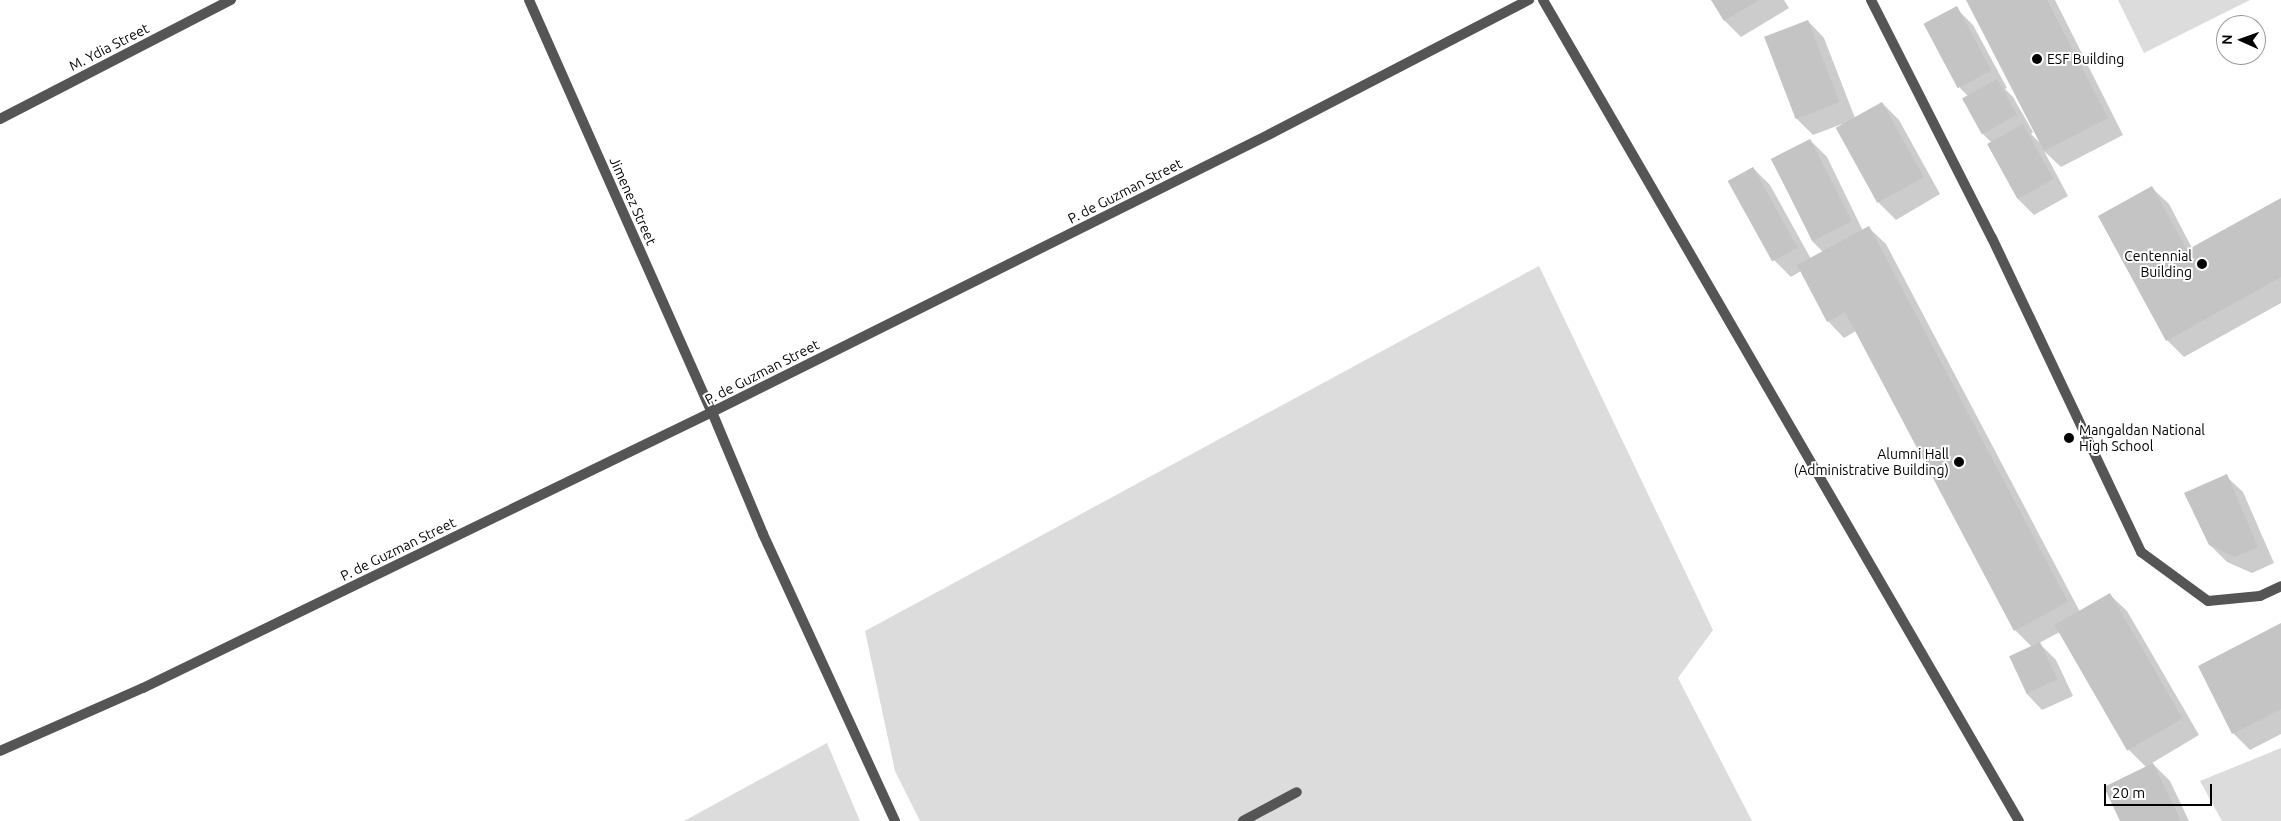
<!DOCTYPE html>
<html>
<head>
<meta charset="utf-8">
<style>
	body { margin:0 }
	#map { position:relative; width:2281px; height:821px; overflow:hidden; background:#fff; font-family:Ubuntu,sans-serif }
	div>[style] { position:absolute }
	.green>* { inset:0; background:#dcdcdc }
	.shadow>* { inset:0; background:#0003 }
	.building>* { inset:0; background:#c4c4c4; transform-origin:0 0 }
	.lane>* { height:10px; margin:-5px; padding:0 5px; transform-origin:5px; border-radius:5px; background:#555 }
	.street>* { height:10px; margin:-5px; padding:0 5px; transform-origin:5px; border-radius:5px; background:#555 }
	.dots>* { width:14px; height:14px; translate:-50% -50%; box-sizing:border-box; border:2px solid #fff; border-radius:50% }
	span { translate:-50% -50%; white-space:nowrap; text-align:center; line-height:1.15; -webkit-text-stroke:4px #fff; paint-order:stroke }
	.street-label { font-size:14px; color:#000 }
	.poi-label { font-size:14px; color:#000 }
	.left { translate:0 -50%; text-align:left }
	.right { translate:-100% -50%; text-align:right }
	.north { position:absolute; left:2216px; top:15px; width:50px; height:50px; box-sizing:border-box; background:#fff; border:1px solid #999; border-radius:50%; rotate:272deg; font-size:14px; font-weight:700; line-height:20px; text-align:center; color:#000 }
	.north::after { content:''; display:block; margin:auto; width:18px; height:22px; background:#000; clip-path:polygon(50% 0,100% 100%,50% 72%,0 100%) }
	.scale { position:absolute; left:2104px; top:784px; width:108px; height:22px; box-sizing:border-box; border:2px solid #000; border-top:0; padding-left:6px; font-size:15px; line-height:18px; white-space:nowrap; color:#000; -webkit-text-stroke:4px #fff; paint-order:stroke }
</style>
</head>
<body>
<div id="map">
	<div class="green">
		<i style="clip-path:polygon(2118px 0,2250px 0,2144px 53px)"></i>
		<i style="clip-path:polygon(1539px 266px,1713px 630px,1678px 678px,1752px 821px,920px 821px,895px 771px,865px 631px)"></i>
		<i style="clip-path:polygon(827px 743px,860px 821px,684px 821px)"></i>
		<i style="clip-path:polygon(2281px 748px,2281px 821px,2222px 821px,2200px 781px)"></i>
	</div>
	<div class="shadow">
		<i style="clip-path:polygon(1712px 0,1784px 0,1789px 8px,1741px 37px,1725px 21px)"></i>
		<i style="clip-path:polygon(1968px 0,2055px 0,2123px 135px,2061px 167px,2044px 151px,2068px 196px,2034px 215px,2017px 198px,1988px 145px,1992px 143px,1983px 134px,1969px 97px,1960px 88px,1956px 8px,1973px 25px,2007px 88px,2005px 89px,2013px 97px,2033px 132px,2031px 134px,2040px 143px)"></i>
		<i style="clip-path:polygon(1808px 21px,1824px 38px,1855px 118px,1882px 103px,1899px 120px,1940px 194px,1896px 220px,1879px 203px,1842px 124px,1813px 135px,1796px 118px)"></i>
		<i style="clip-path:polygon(1810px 140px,1827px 157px,1863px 231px,1869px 228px,1886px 244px,2080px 612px,2110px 595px,2127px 611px,2199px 735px,2152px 763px,2170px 781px,2189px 821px,2122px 821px,2147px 768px,2129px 750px,2060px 632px,2039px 643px,2056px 660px,2073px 696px,2042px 710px,2026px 693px,2032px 647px,2015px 630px,1856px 331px,1844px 338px,1828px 321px,1801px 271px,1791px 277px,1774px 260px,1753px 168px,1770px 185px,1811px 259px,1823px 252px,1812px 241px,1772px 159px)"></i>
		<i style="clip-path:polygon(2152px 188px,2169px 204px,2192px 248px,2281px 199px,2281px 303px,2184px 357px,2167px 340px)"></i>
		<i style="clip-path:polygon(2226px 476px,2243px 492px,2274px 563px,2252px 573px,2227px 562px,2210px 545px)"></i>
		<i style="clip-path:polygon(2281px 625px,2281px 734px,2250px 750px,2233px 733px,2200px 667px)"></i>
	</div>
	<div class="building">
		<i style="clip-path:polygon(1711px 0,1759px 0,1724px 21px)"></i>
		<i style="clip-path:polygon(1966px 0,2047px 0,2108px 118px,2044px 151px)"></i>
		<i style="left:1957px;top:6px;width:73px;height:38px;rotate:62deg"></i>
		<i style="left:1808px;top:20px;width:88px;height:47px;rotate:69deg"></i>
		<i style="left:1997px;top:79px;width:41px;height:40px;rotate:61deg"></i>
		<i style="left:1882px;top:102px;width:86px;height:53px;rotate:61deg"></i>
		<i style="left:2023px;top:124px;width:63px;height:41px;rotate:61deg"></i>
		<i style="left:1810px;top:139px;width:92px;height:44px;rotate:63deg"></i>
		<i style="left:1753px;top:167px;width:92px;height:29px;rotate:61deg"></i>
		<i style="clip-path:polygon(2152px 186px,2187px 250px,2281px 198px,2281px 277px,2166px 341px,2098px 216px)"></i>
		<i style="clip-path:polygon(1869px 226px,2068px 602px,2014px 631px,1845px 312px,1827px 322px,1797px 265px)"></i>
		<i style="clip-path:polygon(2227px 474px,2258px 547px,2235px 557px,2209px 545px,2184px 493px)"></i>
		<i style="left:2110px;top:593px;width:145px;height:64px;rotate:60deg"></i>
		<i style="clip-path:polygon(2281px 623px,2281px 709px,2232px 734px,2198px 666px)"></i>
		<i style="left:2040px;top:642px;width:41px;height:34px;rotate:65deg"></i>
		<i style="clip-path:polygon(2153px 763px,2181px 821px,2120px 821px,2104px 787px)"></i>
	</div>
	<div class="lane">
		<i style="left:1871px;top:0;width:267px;rotate:63.1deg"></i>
		<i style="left:1992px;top:238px;width:348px;rotate:64.6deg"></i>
		<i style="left:2141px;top:552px;width:83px;rotate:36.2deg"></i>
		<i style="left:2208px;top:601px;width:52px;rotate:-5.5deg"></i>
		<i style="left:2260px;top:596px;width:23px;rotate:-25deg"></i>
		<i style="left:1243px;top:821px;width:61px;rotate:-28.2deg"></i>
	</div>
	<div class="street">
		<i style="left:529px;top:0;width:451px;rotate:66.1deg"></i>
		<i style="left:712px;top:412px;width:132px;rotate:67.3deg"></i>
		<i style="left:763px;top:534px;width:316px;rotate:65.3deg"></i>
		<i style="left:1543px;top:0;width:949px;rotate:59.9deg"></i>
		<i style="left:0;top:119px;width:260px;rotate:-27.3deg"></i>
		<i style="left:0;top:751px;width:156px;rotate:-23.8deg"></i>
		<i style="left:143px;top:688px;width:632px;rotate:-25.88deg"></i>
		<i style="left:712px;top:412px;width:623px;rotate:-26.48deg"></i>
		<i style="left:1270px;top:134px;width:292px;rotate:-27.4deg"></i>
	</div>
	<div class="dots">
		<i style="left:2037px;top:59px;background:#000"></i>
		<i style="left:2202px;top:264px;background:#000"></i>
		<i style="left:2069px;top:438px;background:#000"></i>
		<i style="left:1959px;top:462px;background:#000"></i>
	</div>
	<div class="street-label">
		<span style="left:109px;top:47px;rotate:-27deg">M. Ydia Street</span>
		<span style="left:1125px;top:191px;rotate:-27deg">P. de Guzman Street</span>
		<span style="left:633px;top:201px;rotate:66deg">Jimenez Street</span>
		<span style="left:762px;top:372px;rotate:-27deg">P. de Guzman Street</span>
		<span style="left:398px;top:549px;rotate:-26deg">P. de Guzman Street</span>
	</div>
	<div class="poi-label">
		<span class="left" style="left:2047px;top:59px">ESF Building</span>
		<span class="right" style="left:2192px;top:264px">Centennial<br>Building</span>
		<span class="left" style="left:2079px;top:438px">Mangaldan National<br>High School</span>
		<span class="right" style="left:1949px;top:462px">Alumni Hall<br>(Administrative Building)</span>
	</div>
	<div class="north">N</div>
	<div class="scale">20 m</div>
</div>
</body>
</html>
